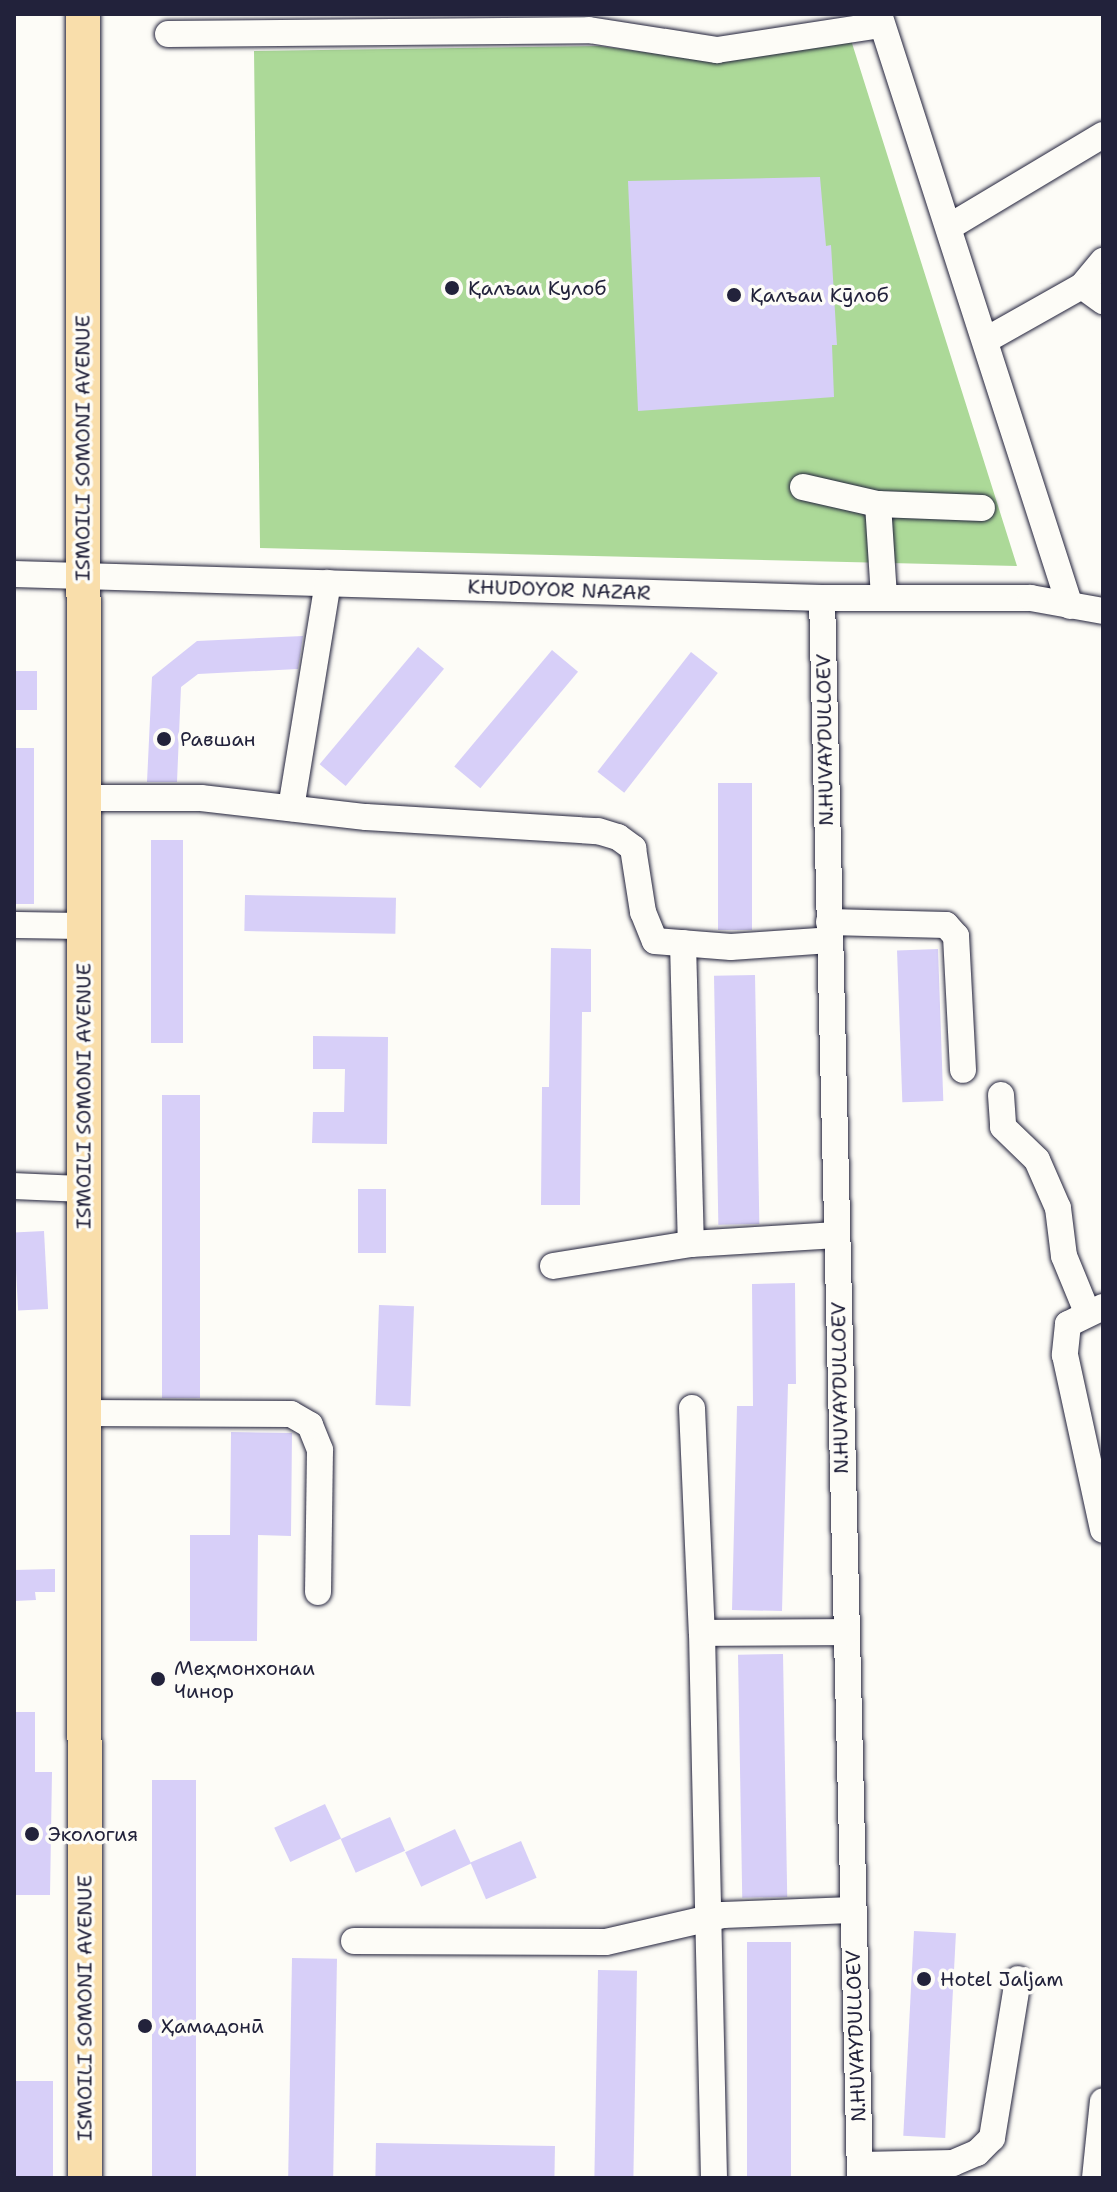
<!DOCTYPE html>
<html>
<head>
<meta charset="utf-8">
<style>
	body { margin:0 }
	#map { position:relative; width:1117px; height:2192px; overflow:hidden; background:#fdfcf7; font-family:"Shantell Sans",sans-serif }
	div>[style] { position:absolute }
	.green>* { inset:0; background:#acd998 }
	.building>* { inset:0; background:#d7cff8; transform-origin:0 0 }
	.roads { filter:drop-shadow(0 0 2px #22223b) drop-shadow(0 0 2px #22223b) }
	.minor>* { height:26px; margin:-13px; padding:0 13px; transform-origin:13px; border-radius:13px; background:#fdfcf7 }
	.major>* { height:34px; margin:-17px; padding:0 17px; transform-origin:17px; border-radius:17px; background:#f9deab }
	.dots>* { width:22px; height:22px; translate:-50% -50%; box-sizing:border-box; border:4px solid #fdfcf7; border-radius:50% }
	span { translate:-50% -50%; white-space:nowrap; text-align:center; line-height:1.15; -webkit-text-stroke:7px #fdfcf7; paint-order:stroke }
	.poi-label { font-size:20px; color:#22223b }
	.left { translate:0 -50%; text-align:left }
	.street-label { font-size:20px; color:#22223b }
	.frame { position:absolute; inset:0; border:16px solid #22223b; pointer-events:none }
</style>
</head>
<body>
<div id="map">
	<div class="green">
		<i style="clip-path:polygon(851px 40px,1017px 566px,260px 548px,254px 51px,599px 46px,704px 60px)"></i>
	</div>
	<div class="building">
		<i style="clip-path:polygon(820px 177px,826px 246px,831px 245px,837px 345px,832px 345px,834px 397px,638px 411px,628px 181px)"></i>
		<i style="clip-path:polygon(303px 636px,298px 669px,198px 674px,181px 687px,177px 782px,147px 782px,152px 677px,197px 641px)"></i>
		<i style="left:418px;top:647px;width:34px;height:153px;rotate:40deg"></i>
		<i style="left:552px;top:650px;width:34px;height:152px;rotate:40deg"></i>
		<i style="left:691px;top:652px;width:34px;height:152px;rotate:38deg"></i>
		<i style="left:14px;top:671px;width:23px;height:39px"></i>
		<i style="left:14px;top:748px;width:20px;height:156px"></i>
		<i style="left:718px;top:783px;width:34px;height:147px"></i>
		<i style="left:151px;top:840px;width:32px;height:203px"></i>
		<i style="left:245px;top:895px;width:151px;height:36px;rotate:1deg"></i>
		<i style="clip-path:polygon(551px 948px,591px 949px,591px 1012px,582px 1012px,580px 1205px,541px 1205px,542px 1087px,549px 1087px)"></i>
		<i style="left:938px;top:949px;width:152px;height:41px;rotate:88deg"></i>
		<i style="left:755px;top:975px;width:249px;height:41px;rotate:89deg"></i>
		<i style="clip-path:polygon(313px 1036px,388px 1037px,387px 1144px,312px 1143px,313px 1112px,344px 1112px,345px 1069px,313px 1069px)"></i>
		<i style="left:200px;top:1095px;width:303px;height:38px;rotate:90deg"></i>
		<i style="left:358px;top:1189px;width:28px;height:64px"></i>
		<i style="left:44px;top:1231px;width:78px;height:30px;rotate:87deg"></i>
		<i style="clip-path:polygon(795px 1283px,796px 1384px,788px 1384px,782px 1611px,732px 1610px,737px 1406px,753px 1406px,752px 1284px)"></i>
		<i style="left:379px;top:1305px;width:35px;height:100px;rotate:2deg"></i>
		<i style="clip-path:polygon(231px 1432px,292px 1433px,291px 1536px,258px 1535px,257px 1641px,190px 1641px,190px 1535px,230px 1535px)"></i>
		<i style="clip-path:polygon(55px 1569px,55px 1592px,35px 1592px,36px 1600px,14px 1601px,14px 1570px)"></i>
		<i style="left:783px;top:1654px;width:243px;height:45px;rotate:89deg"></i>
		<i style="clip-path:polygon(14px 1712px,35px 1712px,35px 1772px,52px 1772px,50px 1895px,14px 1895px)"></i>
		<i style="left:152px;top:1780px;width:44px;height:398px"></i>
		<i style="left:325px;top:1804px;width:38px;height:56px;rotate:65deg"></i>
		<i style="left:390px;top:1817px;width:37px;height:54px;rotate:66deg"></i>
		<i style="left:455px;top:1829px;width:38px;height:55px;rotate:65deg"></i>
		<i style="left:521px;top:1841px;width:40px;height:55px;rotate:67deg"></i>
		<i style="left:914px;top:1931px;width:42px;height:205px;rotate:3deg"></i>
		<i style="left:791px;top:1942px;width:236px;height:44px;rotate:90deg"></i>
		<i style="left:292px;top:1958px;width:45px;height:220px;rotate:1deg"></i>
		<i style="left:598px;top:1970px;width:39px;height:208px;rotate:1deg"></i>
		<i style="left:14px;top:2081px;width:39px;height:97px"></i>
		<i style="left:376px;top:2143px;width:179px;height:35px;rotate:1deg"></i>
	</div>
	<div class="roads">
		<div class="minor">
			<i style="left:879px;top:14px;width:622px;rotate:72.12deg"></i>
			<i style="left:168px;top:34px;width:421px;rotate:-0.5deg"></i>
			<i style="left:589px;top:30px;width:130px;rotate:8.9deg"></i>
			<i style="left:717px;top:50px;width:166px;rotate:-8.7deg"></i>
			<i style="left:949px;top:227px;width:179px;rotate:-30.9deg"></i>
			<i style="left:1082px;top:286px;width:26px;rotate:36deg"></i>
			<i style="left:986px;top:340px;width:110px;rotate:-29.4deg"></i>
			<i style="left:1082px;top:286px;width:33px;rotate:-50deg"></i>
			<i style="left:803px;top:487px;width:77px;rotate:12.8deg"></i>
			<i style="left:878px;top:504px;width:94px;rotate:86.3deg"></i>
			<i style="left:878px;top:504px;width:104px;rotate:2.2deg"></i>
			<i style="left:14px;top:574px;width:808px;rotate:1.7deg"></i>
			<i style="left:822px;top:598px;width:209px"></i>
			<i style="left:1031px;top:598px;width:73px;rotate:10.2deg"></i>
			<i style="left:822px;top:598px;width:1580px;rotate:88.62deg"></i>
			<i style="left:84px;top:798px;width:117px"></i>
			<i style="left:201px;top:798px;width:166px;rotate:6.6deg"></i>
			<i style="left:366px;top:817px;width:232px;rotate:3.5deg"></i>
			<i style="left:598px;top:831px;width:21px;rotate:17deg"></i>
			<i style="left:618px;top:837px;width:19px;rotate:36deg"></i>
			<i style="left:633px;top:848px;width:65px;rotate:81.1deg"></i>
			<i style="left:643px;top:912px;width:31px;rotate:68deg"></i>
			<i style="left:655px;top:941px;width:76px;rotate:4.5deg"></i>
			<i style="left:731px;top:947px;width:99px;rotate:-4deg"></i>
			<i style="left:291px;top:808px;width:228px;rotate:-80.7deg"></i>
			<i style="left:829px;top:922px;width:117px;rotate:1.5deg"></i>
			<i style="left:946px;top:925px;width:15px;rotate:48deg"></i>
			<i style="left:956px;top:936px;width:134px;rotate:87deg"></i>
			<i style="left:14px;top:925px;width:70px;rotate:0.8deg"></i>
			<i style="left:683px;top:943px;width:301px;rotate:88.5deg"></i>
			<i style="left:1001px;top:1095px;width:32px;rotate:86deg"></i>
			<i style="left:1003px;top:1127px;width:47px;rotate:44.1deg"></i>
			<i style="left:1037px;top:1160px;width:52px;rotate:66.4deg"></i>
			<i style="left:1058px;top:1208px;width:48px;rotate:82.9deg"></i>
			<i style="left:1064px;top:1256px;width:61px;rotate:67.7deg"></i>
			<i style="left:14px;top:1186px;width:70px;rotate:2.5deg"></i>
			<i style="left:553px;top:1266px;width:140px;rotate:-9.1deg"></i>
			<i style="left:691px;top:1244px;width:146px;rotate:-3.5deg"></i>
			<i style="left:1103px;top:1307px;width:39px;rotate:154deg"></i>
			<i style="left:1068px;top:1324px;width:31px;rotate:96deg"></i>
			<i style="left:1065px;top:1355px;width:179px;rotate:77.7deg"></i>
			<i style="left:692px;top:1408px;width:225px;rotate:87.5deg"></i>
			<i style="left:702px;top:1633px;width:545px;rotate:88.74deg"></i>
			<i style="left:84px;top:1413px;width:207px;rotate:0.3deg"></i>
			<i style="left:291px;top:1414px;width:22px;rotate:30deg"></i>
			<i style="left:310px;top:1425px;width:27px;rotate:68deg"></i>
			<i style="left:320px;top:1450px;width:142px;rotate:90.8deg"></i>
			<i style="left:702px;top:1633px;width:144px;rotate:-0.4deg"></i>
			<i style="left:354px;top:1941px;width:252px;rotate:0.2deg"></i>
			<i style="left:606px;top:1942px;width:120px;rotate:-13deg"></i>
			<i style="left:723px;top:1915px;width:129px;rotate:-2.2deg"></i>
			<i style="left:860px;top:2165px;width:93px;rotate:-1.2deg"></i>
			<i style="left:953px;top:2163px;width:26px;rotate:-23deg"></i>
			<i style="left:977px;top:2153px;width:21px;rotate:-45deg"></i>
			<i style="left:992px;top:2138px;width:161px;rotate:-80.7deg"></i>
			<i style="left:1095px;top:2178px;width:77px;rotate:-84.1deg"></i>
		</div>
		<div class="major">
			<i style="left:83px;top:14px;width:2164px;rotate:89.95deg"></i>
		</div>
	</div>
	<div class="dots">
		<i style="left:452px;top:288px;background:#22223b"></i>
		<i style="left:734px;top:295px;background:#22223b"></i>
		<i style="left:164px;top:739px;background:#22223b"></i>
		<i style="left:158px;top:1679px;background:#22223b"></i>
		<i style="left:32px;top:1834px;background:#22223b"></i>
		<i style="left:924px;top:1979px;background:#22223b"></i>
		<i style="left:145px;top:2026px;background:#22223b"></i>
	</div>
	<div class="poi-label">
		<span class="left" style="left:468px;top:288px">Қалъаи Кулоб</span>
		<span class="left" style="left:750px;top:295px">Қалъаи Кӯлоб</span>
		<span class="left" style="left:180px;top:739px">Равшан</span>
		<span class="left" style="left:174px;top:1680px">Меҳмонхонаи<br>Чинор</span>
		<span class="left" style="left:48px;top:1834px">Экология</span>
		<span class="left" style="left:940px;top:1979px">Hotel Jaljam</span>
		<span class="left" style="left:161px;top:2026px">Ҳамадонӣ</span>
	</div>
	<div class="street-label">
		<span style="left:83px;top:448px;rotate:-90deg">ISMOILI SOMONI AVENUE</span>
		<span style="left:559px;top:590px;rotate:2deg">KHUDOYOR NAZAR</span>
		<span style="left:825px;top:740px;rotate:-91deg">N.HUVAYDULLOEV</span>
		<span style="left:84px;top:1096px;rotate:-90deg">ISMOILI SOMONI AVENUE</span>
		<span style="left:840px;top:1388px;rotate:-91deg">N.HUVAYDULLOEV</span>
		<span style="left:85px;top:2008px;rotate:-90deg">ISMOILI SOMONI AVENUE</span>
		<span style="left:856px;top:2036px;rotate:-92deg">N.HUVAYDULLOEV</span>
	</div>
	<div class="frame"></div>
</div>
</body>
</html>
